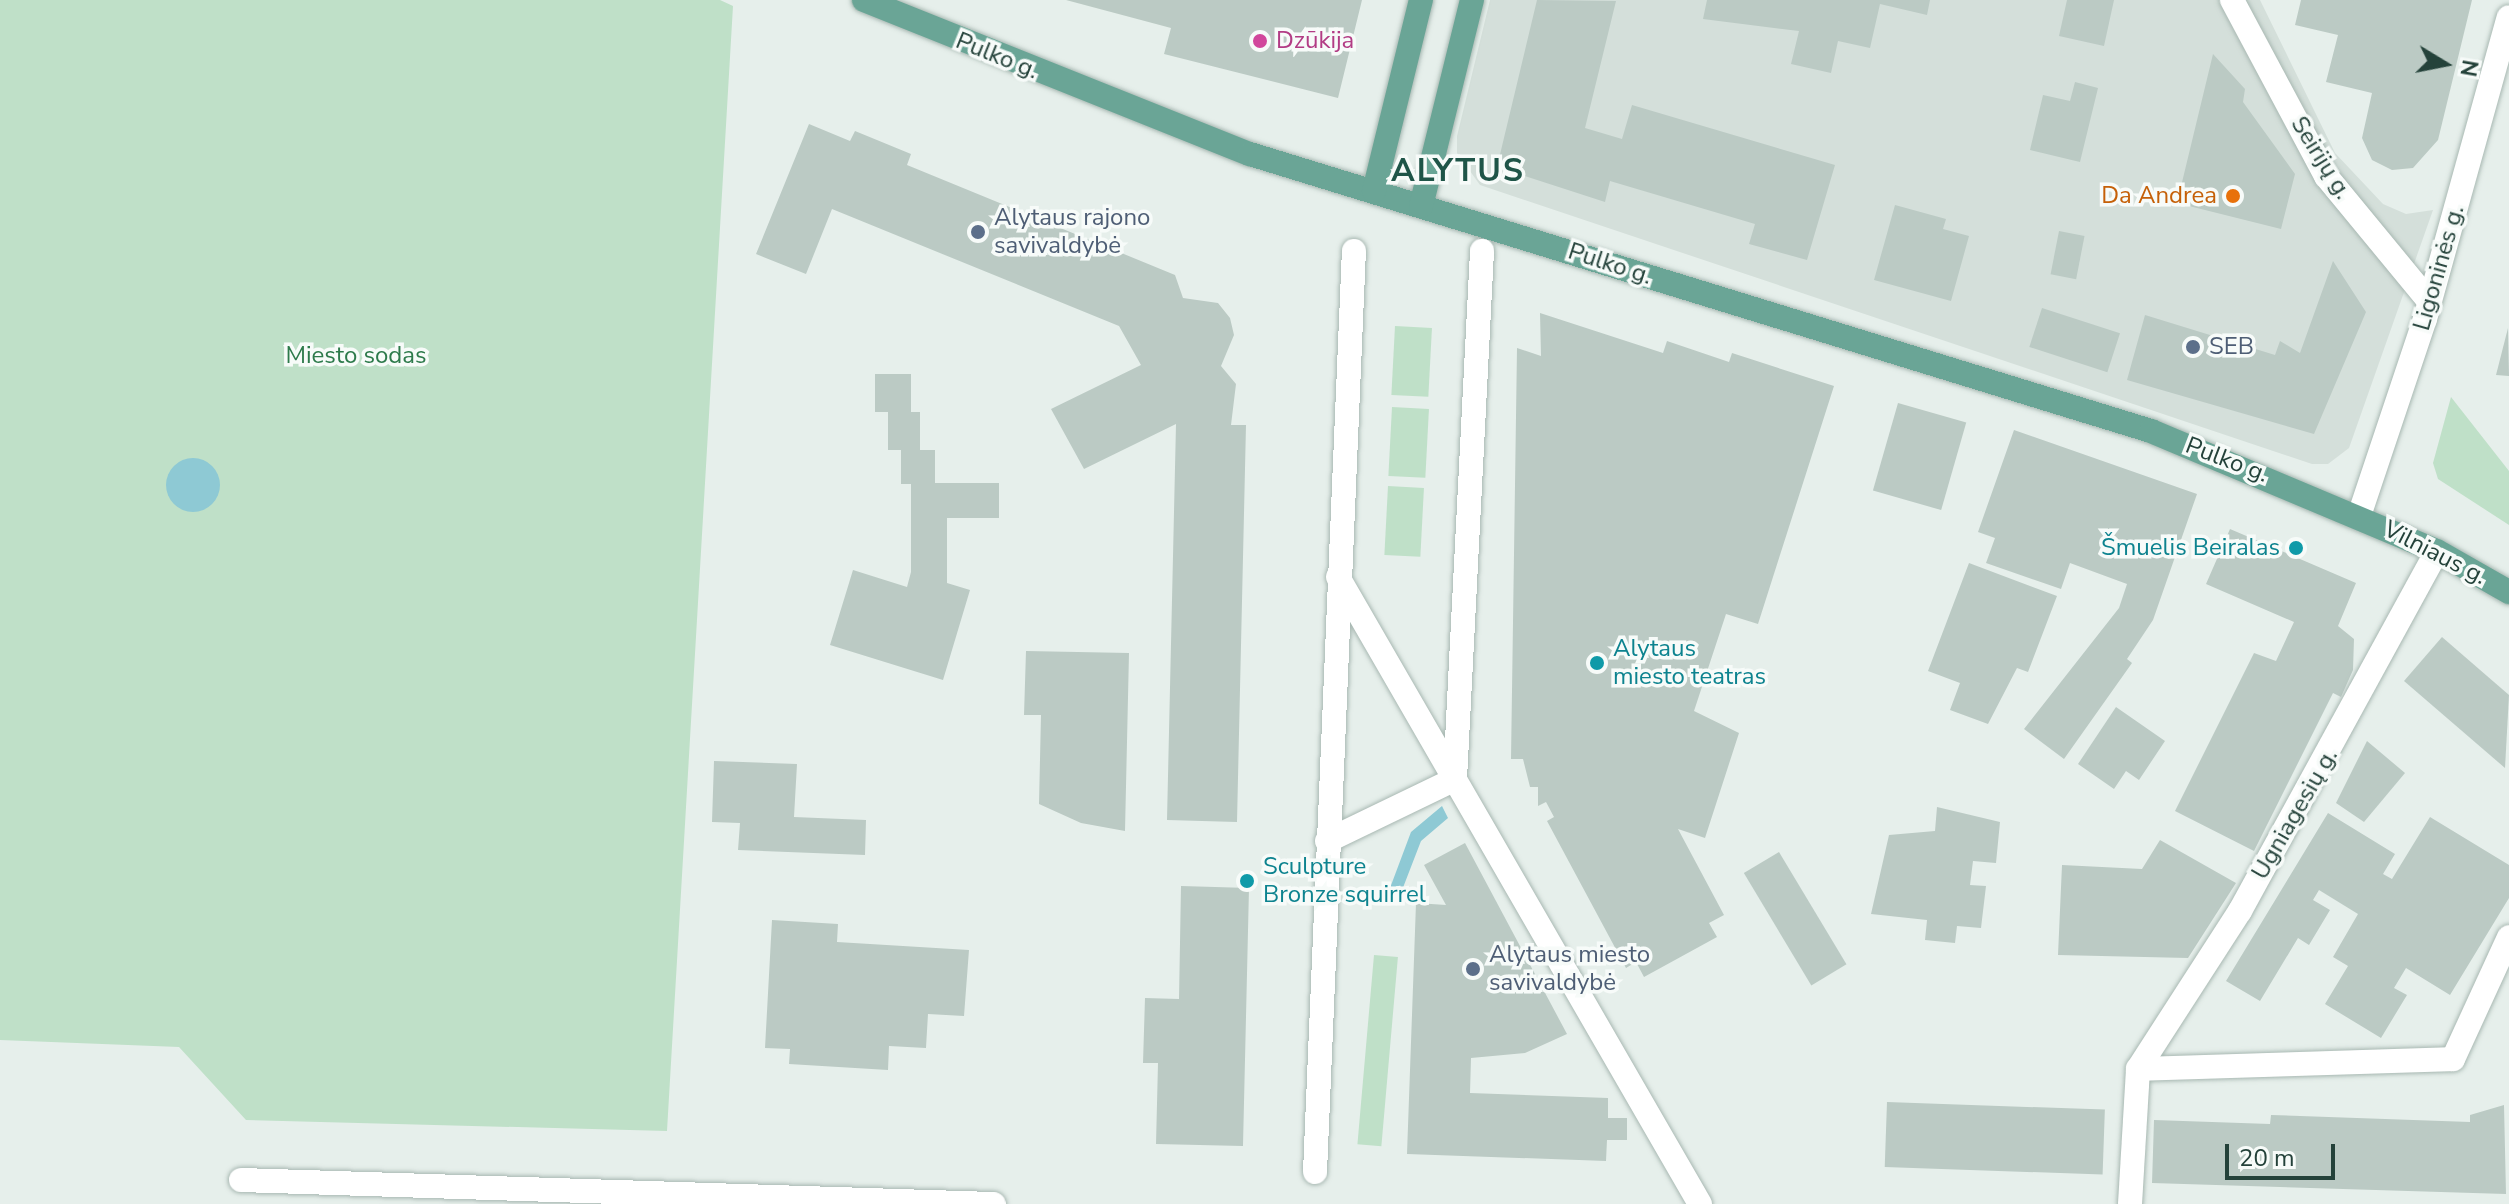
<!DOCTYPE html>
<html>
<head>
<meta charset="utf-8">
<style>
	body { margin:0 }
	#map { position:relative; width:2509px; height:1204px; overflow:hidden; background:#e6efeb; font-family:"Nunito Sans",sans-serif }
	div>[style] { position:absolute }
	.built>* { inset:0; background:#d4dfda }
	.green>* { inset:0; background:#bfe0c8; transform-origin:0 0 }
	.water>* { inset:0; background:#8ec9d4 }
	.round { border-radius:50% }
	.building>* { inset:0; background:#bbcac4; transform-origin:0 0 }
	.roads { filter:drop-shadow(0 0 2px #a8b8b2) drop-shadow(0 0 2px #a8b8b2) }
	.pedestrian>* { height:24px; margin:-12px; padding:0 12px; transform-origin:12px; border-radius:12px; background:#fff }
	.minor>* { height:24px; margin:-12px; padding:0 12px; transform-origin:12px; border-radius:12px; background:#fff }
	.primary>* { height:24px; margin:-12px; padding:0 12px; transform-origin:12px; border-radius:12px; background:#6aa596 }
	.dots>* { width:22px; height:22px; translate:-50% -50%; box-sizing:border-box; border:4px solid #f7fbf9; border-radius:50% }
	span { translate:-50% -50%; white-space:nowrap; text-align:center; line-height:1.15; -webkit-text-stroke:7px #f7fbf9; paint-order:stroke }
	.hotel-label { font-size:24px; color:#b23c85 }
	.left { translate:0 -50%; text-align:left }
	.street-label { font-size:24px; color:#24423a }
	.food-label { font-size:24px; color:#c56008 }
	.right { translate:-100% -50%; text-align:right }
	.service-label { font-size:24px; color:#4e5e75 }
	.park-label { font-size:24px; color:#2d7a4b }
	.culture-label { font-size:24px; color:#0d838f }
	.district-label { font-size:32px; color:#1f5548; font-weight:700; letter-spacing:2px }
	.north { position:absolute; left:2405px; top:24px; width:80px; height:80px; -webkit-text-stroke:6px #f7fbf9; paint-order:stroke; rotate:100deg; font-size:22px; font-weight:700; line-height:32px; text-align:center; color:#24423a }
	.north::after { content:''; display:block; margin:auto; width:28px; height:36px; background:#24423a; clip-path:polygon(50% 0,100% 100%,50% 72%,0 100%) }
	.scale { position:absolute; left:2225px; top:1144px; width:110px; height:36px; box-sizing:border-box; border:4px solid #24423a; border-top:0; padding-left:10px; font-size:24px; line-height:28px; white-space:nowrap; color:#24423a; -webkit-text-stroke:6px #f7fbf9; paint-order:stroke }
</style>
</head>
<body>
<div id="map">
	<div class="built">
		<i style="clip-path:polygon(1490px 0,2260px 0,2335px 153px,2383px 204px,2406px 214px,2433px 210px,2349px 448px,2328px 464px,2312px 464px,1480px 185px,1457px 153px,1457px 136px)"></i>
	</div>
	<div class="green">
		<i style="clip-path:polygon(0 0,720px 0,733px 6px,667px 1131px,246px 1120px,179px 1047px,0 1040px)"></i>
		<i style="left:1395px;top:326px;width:37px;height:69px;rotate:3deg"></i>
		<i style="clip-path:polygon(2451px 397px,2509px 471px,2509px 525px,2438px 479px,2433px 463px)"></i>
		<i style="left:1392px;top:407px;width:37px;height:69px;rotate:3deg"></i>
		<i style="left:1388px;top:486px;width:36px;height:69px;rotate:3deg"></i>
		<i style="left:1374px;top:955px;width:24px;height:190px;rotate:5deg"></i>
	</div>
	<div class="water">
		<i class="round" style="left:166px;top:458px;width:54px;height:54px"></i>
		<i style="clip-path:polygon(1442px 806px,1448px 818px,1421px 841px,1399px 898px,1387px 896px,1411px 832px)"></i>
	</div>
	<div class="building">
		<i style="clip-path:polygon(1066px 0,1362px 0,1338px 98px,1164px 54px,1171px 28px)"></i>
		<i style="clip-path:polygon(1537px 0,1616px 1px,1585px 128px,1622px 139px,1632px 105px,1835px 165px,1807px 260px,1749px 244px,1755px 224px,1610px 181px,1605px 202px,1497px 167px)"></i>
		<i style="clip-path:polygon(1707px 0,1930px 0,1927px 15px,1880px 4px,1870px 48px,1838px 41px,1831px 73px,1791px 64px,1799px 31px,1703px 19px)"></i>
		<i style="clip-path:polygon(2067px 0,2114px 0,2104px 46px,2059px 36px)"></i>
		<i style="clip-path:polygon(2301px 0,2472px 0,2438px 140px,2413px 168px,2392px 170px,2372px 160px,2362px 138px,2372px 93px,2326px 82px,2338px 35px,2295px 25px)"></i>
		<i style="clip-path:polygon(2213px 54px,2245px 89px,2243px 102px,2295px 174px,2281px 229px,2177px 203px)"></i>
		<i style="clip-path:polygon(2075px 82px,2098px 88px,2080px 162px,2030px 150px,2043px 95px,2070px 101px)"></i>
		<i style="clip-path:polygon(809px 124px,850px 141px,855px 131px,911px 154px,907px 165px,1175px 275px,1183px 298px,1218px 303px,1230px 318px,1234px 335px,1221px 366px,1236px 384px,1231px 425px,1246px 425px,1237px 822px,1167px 820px,1176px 424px,1084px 469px,1051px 409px,1141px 365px,1119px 326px,832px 209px,806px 274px,756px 254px)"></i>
		<i style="clip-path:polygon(1895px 205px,1946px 219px,1943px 229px,1969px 236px,1951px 301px,1874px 280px)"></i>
		<i style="left:2059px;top:231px;width:26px;height:44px;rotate:11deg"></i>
		<i style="clip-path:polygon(2333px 261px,2366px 312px,2314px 434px,2127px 380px,2145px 315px,2275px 355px,2280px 341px,2300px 353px)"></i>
		<i style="left:2042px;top:308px;width:82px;height:41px;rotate:18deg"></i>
		<i style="clip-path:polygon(1540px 313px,1663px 353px,1667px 341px,1729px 362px,1732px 353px,1834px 386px,1758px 624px,1726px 614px,1694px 711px,1739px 733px,1705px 838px,1678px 829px,1724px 915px,1709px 923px,1717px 937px,1644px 977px,1636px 962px,1626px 968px,1547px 821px,1554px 817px,1546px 802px,1538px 806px,1538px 787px,1530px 787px,1523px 759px,1511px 759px,1517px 348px,1541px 356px)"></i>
		<i style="clip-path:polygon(2508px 328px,2509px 376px,2496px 375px)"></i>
		<i style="clip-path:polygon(875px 374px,911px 374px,911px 412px,920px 412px,920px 450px,935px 450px,935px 483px,999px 483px,999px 518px,947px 518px,947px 583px,970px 590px,943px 680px,830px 645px,853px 570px,907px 587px,911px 572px,911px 484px,901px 484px,901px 450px,888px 450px,888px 412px,875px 412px)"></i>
		<i style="left:1898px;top:403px;width:71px;height:91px;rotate:16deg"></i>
		<i style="clip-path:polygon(2014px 430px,2197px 494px,2153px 620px,2127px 659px,2132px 663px,2064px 759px,2024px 729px,2119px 608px,2127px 584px,2070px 563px,2061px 589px,1986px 563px,1995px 538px,1978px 532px)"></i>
		<i style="clip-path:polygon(2230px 529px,2356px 583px,2338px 626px,2354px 639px,2353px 670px,2341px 697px,2333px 693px,2254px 851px,2175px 811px,2254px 653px,2276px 661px,2294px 622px,2206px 584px)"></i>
		<i style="clip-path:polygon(1969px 563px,2057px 596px,2028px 672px,2017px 668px,1988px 724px,1950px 710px,1960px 683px,1928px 671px)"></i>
		<i style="clip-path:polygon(2442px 637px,2509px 695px,2505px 768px,2404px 681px)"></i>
		<i style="clip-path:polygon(1026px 651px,1129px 653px,1125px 831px,1081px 823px,1039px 804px,1041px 715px,1024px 715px)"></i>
		<i style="clip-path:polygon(2116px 707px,2165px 741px,2139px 780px,2126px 771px,2114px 789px,2078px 764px)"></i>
		<i style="clip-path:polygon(2367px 741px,2405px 773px,2364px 822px,2336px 803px)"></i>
		<i style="clip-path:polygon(714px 761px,797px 764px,794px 817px,866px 820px,865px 855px,738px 850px,740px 823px,712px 822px)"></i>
		<i style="clip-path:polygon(1937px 807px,2000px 822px,1996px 863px,1973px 861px,1970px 885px,1986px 886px,1981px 928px,1957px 926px,1955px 943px,1925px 940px,1927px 920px,1871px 914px,1889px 835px,1935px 831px)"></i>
		<i style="clip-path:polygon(2328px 813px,2395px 854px,2383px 874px,2392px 879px,2430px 817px,2509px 865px,2509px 898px,2450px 995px,2406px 968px,2394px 988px,2407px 995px,2381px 1038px,2325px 1004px,2348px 966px,2333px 957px,2358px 914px,2319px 890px,2313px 900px,2330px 910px,2309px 945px,2298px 938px,2260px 1001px,2226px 981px)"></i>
		<i style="clip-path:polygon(2160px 840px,2236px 883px,2188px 958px,2058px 955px,2062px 865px,2142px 869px)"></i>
		<i style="clip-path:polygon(1465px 843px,1567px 1034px,1525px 1053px,1471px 1058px,1470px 1093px,1608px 1098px,1608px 1118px,1627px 1118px,1627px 1140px,1607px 1140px,1606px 1161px,1407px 1154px,1416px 903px,1446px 905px,1424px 865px)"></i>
		<i style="left:1779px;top:852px;width:131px;height:41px;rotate:59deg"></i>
		<i style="clip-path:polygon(1181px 886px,1249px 888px,1243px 1146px,1156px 1144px,1158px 1063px,1143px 1063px,1145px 998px,1179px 999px)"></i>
		<i style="clip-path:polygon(772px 920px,838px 924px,837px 942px,969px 950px,964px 1016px,928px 1014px,926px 1048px,889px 1046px,888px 1070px,789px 1064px,790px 1049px,765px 1048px)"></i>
		<i style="left:1887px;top:1102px;width:218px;height:65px;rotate:2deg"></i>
		<i style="clip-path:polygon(2504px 1105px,2506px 1194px,2152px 1183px,2154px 1120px,2270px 1124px,2271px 1115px,2470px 1122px,2470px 1115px)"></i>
	</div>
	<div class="roads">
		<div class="pedestrian">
			<i style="left:1338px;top:577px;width:724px;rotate:60deg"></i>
			<i style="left:1327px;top:841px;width:142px;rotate:-25.8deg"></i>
			<i style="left:1455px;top:779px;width:529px;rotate:-87.07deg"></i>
			<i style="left:2138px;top:1069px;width:188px;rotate:-57.2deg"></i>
			<i style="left:2240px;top:911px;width:410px;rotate:-61.3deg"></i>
			<i style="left:1315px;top:1172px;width:922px;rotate:-87.58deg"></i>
		</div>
		<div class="minor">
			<i style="left:2232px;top:0;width:200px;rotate:61.9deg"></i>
			<i style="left:2326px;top:176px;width:163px;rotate:50.5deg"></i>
			<i style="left:2359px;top:516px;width:208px;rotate:-71.5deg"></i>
			<i style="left:2425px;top:319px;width:313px;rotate:-74.5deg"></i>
			<i style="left:241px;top:1180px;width:753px;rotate:1.83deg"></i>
			<i style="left:2130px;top:1204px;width:135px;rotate:-86.6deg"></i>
			<i style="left:2138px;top:1069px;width:315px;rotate:-1.8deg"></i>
			<i style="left:2453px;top:1059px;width:134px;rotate:-65.3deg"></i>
		</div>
		<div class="primary">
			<i style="left:864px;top:0;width:416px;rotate:21.8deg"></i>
			<i style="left:1250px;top:154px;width:943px;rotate:17.09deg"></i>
			<i style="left:2151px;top:431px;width:310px;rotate:22.8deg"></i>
			<i style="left:2437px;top:551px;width:83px;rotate:29.7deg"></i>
			<i style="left:1374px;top:191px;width:197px;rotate:-76.2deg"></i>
			<i style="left:1421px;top:206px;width:212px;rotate:-76.1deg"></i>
		</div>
	</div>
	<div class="dots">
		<i style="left:1260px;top:41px;background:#d1479c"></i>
		<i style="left:2233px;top:196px;background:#e8710a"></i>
		<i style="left:978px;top:232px;background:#5c6f8a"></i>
		<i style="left:2193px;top:347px;background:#5c6f8a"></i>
		<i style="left:2296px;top:548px;background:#0f9aa8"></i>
		<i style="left:1597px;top:663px;background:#0f9aa8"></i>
		<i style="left:1247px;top:881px;background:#0f9aa8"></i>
		<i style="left:1473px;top:969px;background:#5c6f8a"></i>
	</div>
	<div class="hotel-label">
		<span class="left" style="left:1276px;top:41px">Dzūkija</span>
	</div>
	<div class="street-label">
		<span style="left:997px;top:56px;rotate:22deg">Pulko g.</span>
		<span style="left:2321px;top:158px;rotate:58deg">Seirijų g.</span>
		<span style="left:1610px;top:264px;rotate:18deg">Pulko g.</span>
		<span style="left:2439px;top:268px;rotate:-74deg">Ligoninės g.</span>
		<span style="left:2227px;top:460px;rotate:21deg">Pulko g.</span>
		<span style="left:2435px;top:553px;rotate:27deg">Vilniaus g.</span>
		<span style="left:2295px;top:814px;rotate:-60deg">Ugniagesių g.</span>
	</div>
	<div class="food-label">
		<span class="right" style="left:2217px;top:196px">Da Andrea</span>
	</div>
	<div class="service-label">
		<span class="left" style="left:994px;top:232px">Alytaus rajono<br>savivaldybė</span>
		<span class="left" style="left:2209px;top:347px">SEB</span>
		<span class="left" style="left:1489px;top:969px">Alytaus miesto<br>savivaldybė</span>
	</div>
	<div class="park-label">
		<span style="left:356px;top:356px">Miesto sodas</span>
	</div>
	<div class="culture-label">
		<span class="right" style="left:2280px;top:548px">Šmuelis Beiralas</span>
		<span class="left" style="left:1613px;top:663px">Alytaus<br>miesto teatras</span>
		<span class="left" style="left:1263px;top:881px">Sculpture<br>Bronze squirrel</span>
	</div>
	<div class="district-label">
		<span style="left:1458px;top:171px">ALYTUS</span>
	</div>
	<div class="north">N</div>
	<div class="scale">20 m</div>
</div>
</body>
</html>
